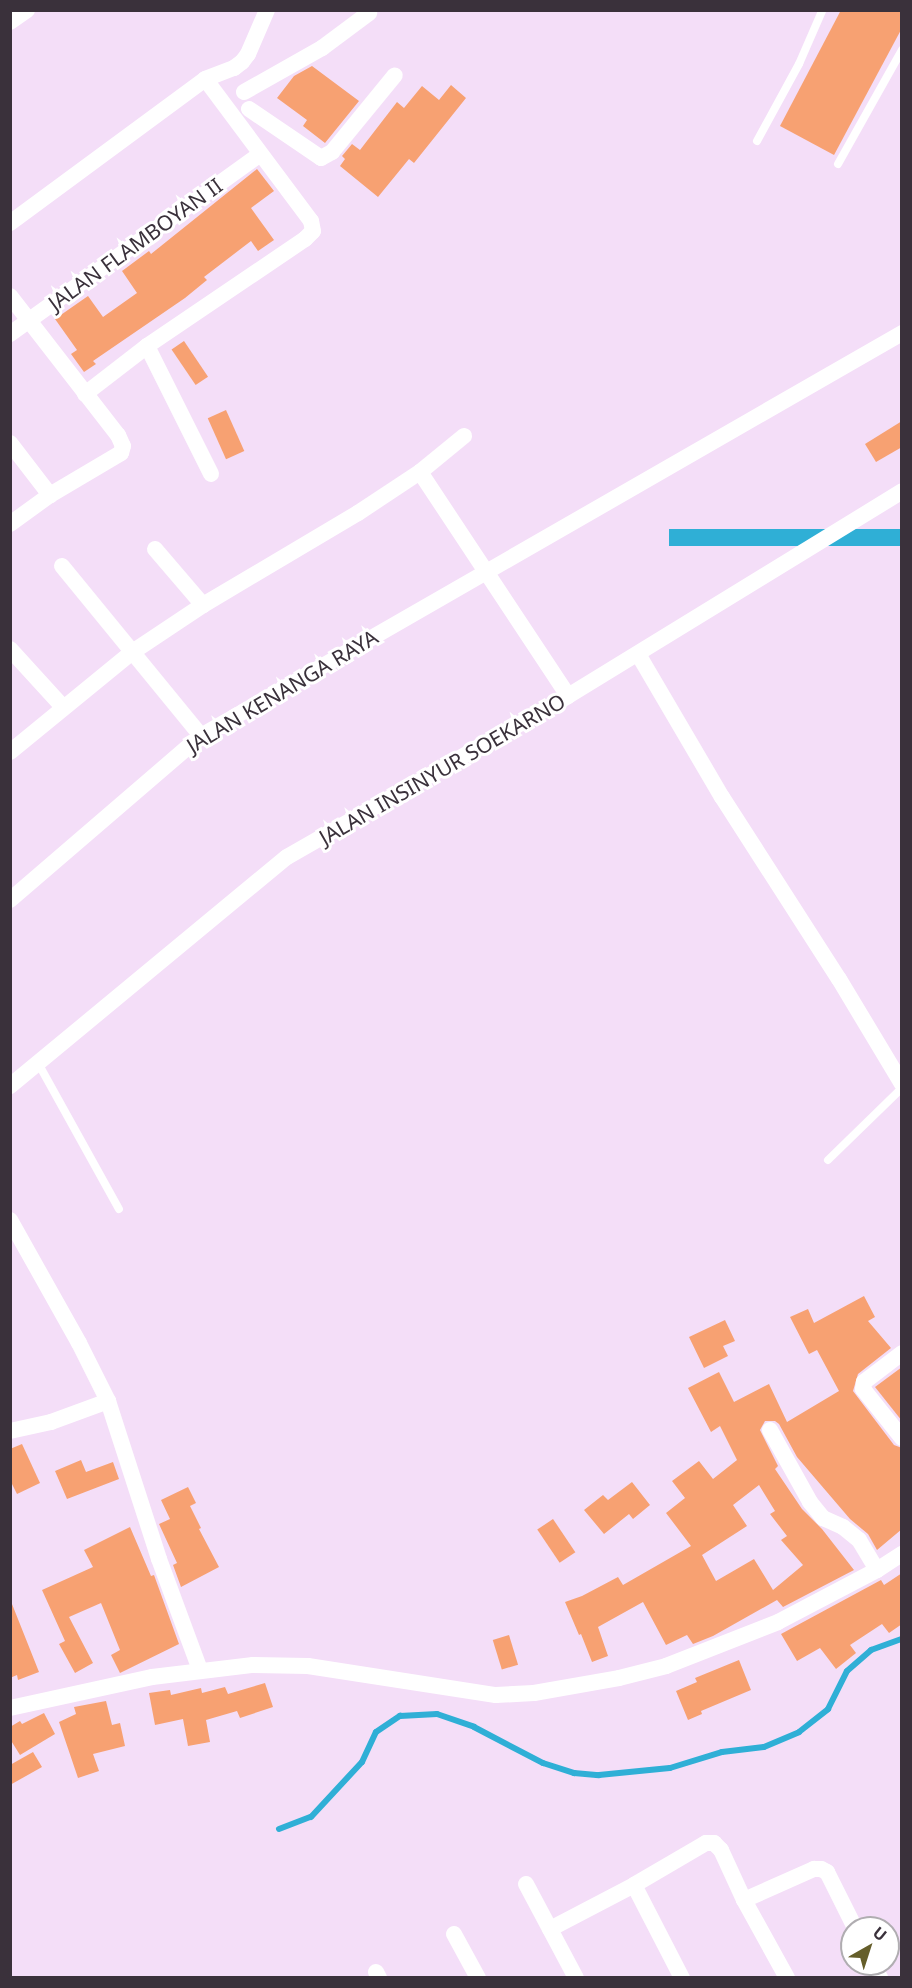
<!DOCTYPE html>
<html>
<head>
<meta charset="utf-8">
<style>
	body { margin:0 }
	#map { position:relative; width:912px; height:1988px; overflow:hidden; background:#f4def8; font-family:"Noto Sans",sans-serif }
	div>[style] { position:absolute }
	.water>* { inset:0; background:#2fafd6; transform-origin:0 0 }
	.stream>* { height:6px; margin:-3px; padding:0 3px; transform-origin:3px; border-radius:3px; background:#2fafd6 }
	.building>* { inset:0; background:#f7a172; transform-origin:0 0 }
	.service>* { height:8px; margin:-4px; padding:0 4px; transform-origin:4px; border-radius:4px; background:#fff }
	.minor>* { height:16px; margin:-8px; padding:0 8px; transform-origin:8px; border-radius:8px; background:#fff }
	span { translate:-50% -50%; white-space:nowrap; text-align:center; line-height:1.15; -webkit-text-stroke:6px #fff; paint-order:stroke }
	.street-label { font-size:21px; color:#3a313b }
	.frame { position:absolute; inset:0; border:12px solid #3a313b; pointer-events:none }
	.north { position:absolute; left:840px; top:1916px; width:60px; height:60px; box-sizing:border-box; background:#fff; border:2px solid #b0adb1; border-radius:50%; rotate:39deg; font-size:16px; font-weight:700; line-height:24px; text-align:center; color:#3a313b }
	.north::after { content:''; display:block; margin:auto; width:21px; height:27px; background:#655e2a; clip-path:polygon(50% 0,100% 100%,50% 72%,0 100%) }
</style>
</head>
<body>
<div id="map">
	<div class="water">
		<i style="left:901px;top:529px;width:17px;height:232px;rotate:90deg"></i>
	</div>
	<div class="stream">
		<i style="left:279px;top:1829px;width:34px;rotate:-21deg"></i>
		<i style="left:311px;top:1817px;width:75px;rotate:-47.2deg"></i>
		<i style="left:362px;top:1762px;width:33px;rotate:-65deg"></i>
		<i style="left:376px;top:1732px;width:29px;rotate:-34deg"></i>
		<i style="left:400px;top:1716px;width:37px;rotate:-3deg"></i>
		<i style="left:437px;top:1714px;width:39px;rotate:19deg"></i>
		<i style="left:474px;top:1727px;width:78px;rotate:27.6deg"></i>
		<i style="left:543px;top:1763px;width:33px;rotate:18deg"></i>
		<i style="left:574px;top:1773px;width:25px;rotate:5deg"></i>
		<i style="left:599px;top:1775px;width:71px;rotate:-5.6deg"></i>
		<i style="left:670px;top:1768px;width:54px;rotate:-17.1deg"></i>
		<i style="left:722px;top:1752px;width:42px;rotate:-6.8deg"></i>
		<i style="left:764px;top:1747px;width:38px;rotate:-23deg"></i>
		<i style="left:799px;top:1732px;width:37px;rotate:-38deg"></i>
		<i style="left:828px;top:1709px;width:42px;rotate:-63.4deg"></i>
		<i style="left:847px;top:1671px;width:32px;rotate:-41deg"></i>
		<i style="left:871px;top:1650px;width:33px;rotate:-20deg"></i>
	</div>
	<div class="building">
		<i style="clip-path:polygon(841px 10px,902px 10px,902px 28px,834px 155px,780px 126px)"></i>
		<i style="clip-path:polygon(312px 66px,359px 101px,325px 143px,303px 126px,307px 120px,277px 98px,294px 76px)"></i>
		<i style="clip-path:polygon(451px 85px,466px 98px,414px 163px,409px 159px,378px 197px,340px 166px,345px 159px,342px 156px,352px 144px,360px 150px,397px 102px,404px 108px,422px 86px,439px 100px)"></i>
		<i style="clip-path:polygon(257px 169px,274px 191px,251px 208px,274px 240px,258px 251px,251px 241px,204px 277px,207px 280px,185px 298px,93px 361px,96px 364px,84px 372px,71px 354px,77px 350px,55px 319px,88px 296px,103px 317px,137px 293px,122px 271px,149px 251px,151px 254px)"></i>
		<i style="left:184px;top:341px;width:43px;height:15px;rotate:56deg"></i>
		<i style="left:226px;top:410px;width:45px;height:20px;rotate:66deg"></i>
		<i style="clip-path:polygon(902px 421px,902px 447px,876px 462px,865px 444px)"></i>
		<i style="clip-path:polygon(evenodd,864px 1296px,875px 1317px,868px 1321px,891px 1348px,858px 1374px,853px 1391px,894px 1445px,902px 1448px,902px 1529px,877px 1550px,868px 1534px,850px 1519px,797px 1457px,779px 1424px,775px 1421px,765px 1421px,760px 1430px,778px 1466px,775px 1469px,802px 1509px,822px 1529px,854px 1570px,783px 1607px,777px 1600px,713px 1636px,693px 1644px,687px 1635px,666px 1645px,643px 1602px,598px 1627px,608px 1656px,592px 1662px,581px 1634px,579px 1635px,565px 1602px,582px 1596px,618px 1577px,623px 1585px,691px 1546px,666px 1513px,685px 1498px,672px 1481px,699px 1461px,713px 1479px,737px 1460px,720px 1426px,711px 1432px,688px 1388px,719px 1372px,734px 1402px,769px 1384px,787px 1422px,839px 1391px,817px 1350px,809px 1354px,790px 1317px,808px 1309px,814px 1323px,864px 1296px,759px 1485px,775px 1511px,770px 1514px,787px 1536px,781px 1540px,803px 1565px,773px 1590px,754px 1559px,716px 1581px,702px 1555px,747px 1526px,733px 1505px,759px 1485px)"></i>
		<i style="clip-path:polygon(725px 1320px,735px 1341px,723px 1346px,728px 1356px,704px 1368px,689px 1337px)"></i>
		<i style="clip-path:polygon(902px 1367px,902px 1421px,875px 1387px)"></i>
		<i style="clip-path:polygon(22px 1444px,40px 1483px,17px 1494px,10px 1480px,10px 1449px)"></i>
		<i style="clip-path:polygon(81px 1460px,86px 1472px,113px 1462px,119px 1479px,67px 1499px,55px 1471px)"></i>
		<i style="clip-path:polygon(632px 1482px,650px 1505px,633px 1519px,629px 1514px,604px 1534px,584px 1510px,603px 1495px,608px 1500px)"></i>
		<i style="clip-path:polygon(188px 1487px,196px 1503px,190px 1506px,201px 1528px,199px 1529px,219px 1567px,181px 1587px,173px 1565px,177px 1563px,159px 1524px,170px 1519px,161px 1500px)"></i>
		<i style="left:553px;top:1519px;width:40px;height:19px;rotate:56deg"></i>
		<i style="clip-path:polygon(130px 1527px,151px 1576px,154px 1575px,179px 1644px,120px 1673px,111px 1655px,120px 1650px,101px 1603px,69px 1617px,93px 1663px,75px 1673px,59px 1644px,65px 1641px,42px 1590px,93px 1567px,84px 1550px)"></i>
		<i style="clip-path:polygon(902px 1573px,902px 1624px,889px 1633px,882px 1624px,850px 1645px,856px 1653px,836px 1669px,820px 1648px,797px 1661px,781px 1634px,881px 1580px,884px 1585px)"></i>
		<i style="clip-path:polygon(10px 1599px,39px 1672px,18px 1680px,17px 1675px,10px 1678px)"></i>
		<i style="left:509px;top:1635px;width:31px;height:17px;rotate:73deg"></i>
		<i style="clip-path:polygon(739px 1660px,751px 1690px,701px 1711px,702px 1714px,688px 1720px,676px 1691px,697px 1682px,695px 1678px)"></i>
		<i style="clip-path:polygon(265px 1683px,273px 1707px,240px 1718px,237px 1711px,206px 1720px,210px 1742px,188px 1746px,183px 1719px,155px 1725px,149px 1693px,170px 1690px,171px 1695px,201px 1688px,202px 1693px,225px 1687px,228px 1694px)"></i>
		<i style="clip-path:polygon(106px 1701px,112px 1725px,120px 1723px,125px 1746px,93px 1754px,99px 1771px,78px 1778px,59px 1722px,76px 1714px,74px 1707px)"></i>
		<i style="clip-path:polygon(44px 1713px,55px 1734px,20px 1755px,10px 1739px,10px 1727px,20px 1721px,22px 1724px)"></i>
		<i style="clip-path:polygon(33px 1752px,42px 1767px,10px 1785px,10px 1765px)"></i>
	</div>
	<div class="service">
		<i style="left:757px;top:141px;width:88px;rotate:-61.4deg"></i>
		<i style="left:799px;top:64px;width:58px;rotate:-66.5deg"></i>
		<i style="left:838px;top:164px;width:131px;rotate:-60.7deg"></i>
		<i style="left:38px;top:1063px;width:167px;rotate:61deg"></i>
		<i style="left:828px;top:1160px;width:103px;rotate:-44.2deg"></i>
	</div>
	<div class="minor">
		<i style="left:10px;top:22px;width:21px;rotate:-35deg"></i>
		<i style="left:244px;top:92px;width:90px;rotate:-29.4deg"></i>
		<i style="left:322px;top:48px;width:59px;rotate:-36.7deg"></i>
		<i style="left:249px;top:109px;width:87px;rotate:34.2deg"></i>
		<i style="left:321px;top:158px;width:13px;rotate:-29deg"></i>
		<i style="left:332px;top:152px;width:99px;rotate:-50.7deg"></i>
		<i style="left:10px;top:223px;width:242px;rotate:-36.4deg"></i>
		<i style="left:205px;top:79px;width:31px;rotate:-21deg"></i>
		<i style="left:234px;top:68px;width:10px;rotate:-37deg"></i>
		<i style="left:242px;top:62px;width:10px;rotate:-53deg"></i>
		<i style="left:248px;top:54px;width:48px;rotate:-66.6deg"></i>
		<i style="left:10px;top:296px;width:176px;rotate:52.2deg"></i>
		<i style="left:118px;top:435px;width:12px;rotate:66deg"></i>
		<i style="left:123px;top:446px;width:7px;rotate:106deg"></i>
		<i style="left:121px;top:453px;width:82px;rotate:149.4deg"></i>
		<i style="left:50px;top:495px;width:49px;rotate:144.1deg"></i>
		<i style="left:10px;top:334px;width:307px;rotate:-35.7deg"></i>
		<i style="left:147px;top:346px;width:143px;rotate:63.4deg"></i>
		<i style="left:85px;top:394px;width:78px;rotate:-37.7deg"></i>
		<i style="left:147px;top:346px;width:191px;rotate:-34.1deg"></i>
		<i style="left:305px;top:239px;width:11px;rotate:-45deg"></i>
		<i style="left:313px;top:231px;width:10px;rotate:-101deg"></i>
		<i style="left:311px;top:221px;width:177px;rotate:-126.7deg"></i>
		<i style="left:10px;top:443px;width:66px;rotate:52.4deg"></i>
		<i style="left:420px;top:472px;width:268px;rotate:56.5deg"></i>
		<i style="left:155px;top:549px;width:74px;rotate:49.4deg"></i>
		<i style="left:62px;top:566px;width:220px;rotate:50.7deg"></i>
		<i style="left:10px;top:649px;width:79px;rotate:47.6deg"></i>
		<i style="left:638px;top:654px;width:166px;rotate:59.6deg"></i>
		<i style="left:722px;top:797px;width:216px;rotate:57.3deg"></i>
		<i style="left:839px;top:979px;width:122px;rotate:59deg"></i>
		<i style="left:10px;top:752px;width:156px;rotate:-39.3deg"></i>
		<i style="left:131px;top:653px;width:87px;rotate:-33.7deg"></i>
		<i style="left:203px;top:605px;width:180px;rotate:-30.7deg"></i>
		<i style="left:358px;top:513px;width:74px;rotate:-33.5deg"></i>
		<i style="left:420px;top:472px;width:57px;rotate:-39.3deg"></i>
		<i style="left:10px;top:900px;width:252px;rotate:-40.7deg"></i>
		<i style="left:201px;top:736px;width:809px;rotate:-29.89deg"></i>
		<i style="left:10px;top:1086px;width:359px;rotate:-39.6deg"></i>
		<i style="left:287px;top:857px;width:324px;rotate:-29.8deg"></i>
		<i style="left:568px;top:696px;width:392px;rotate:-31.5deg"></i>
		<i style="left:10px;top:1220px;width:141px;rotate:60.7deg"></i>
		<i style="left:79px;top:1343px;width:65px;rotate:63.4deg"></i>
		<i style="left:108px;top:1401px;width:166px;rotate:72.1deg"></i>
		<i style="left:159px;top:1559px;width:118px;rotate:69.7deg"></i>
		<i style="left:902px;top:1353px;width:48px;rotate:142.7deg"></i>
		<i style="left:864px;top:1382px;width:7px;rotate:98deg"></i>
		<i style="left:863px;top:1389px;width:63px;rotate:51.5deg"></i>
		<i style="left:770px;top:1430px;width:82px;rotate:60.9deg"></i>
		<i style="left:810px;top:1502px;width:21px;rotate:51deg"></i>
		<i style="left:823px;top:1518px;width:22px;rotate:24deg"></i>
		<i style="left:843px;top:1527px;width:21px;rotate:39deg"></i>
		<i style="left:859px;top:1540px;width:35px;rotate:59deg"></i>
		<i style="left:10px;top:1431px;width:42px;rotate:-12.4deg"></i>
		<i style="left:51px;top:1422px;width:61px;rotate:-20.2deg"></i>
		<i style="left:10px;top:1708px;width:145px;rotate:-12.3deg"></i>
		<i style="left:152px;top:1677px;width:102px;rotate:-6.8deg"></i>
		<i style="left:253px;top:1665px;width:55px;rotate:1deg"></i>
		<i style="left:308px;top:1666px;width:190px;rotate:8.8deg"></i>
		<i style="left:496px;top:1695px;width:38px;rotate:-3deg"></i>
		<i style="left:534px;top:1693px;width:86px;rotate:-10deg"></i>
		<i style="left:619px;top:1678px;width:49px;rotate:-14.3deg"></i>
		<i style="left:666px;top:1666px;width:120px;rotate:-21.4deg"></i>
		<i style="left:778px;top:1622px;width:112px;rotate:-27.7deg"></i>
		<i style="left:877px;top:1570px;width:30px;rotate:-33deg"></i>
		<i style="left:526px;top:1884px;width:106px;rotate:62deg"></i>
		<i style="left:634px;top:1885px;width:105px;rotate:62.7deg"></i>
		<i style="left:744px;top:1900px;width:77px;rotate:-23.9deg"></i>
		<i style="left:814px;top:1869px;width:7px"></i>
		<i style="left:821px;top:1869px;width:7px;rotate:27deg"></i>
		<i style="left:827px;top:1872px;width:63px;rotate:63.4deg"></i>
		<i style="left:550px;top:1929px;width:95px;rotate:-27.6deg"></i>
		<i style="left:634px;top:1885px;width:83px;rotate:-30.3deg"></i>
		<i style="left:706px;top:1843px;width:8px"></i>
		<i style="left:714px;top:1843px;width:10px;rotate:45deg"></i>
		<i style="left:721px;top:1850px;width:55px;rotate:65.3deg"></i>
		<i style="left:744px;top:1900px;width:89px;rotate:61.1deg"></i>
		<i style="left:454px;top:1934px;width:50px;rotate:61.4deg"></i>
		<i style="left:873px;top:1964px;width:16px;rotate:63deg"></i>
		<i style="left:376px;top:1972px;width:7px;rotate:63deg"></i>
	</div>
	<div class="street-label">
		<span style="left:135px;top:244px;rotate:-36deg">JALAN FLAMBOYAN II</span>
		<span style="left:282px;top:691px;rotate:-31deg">JALAN KENANGA RAYA</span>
		<span style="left:442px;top:769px;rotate:-30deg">JALAN INSINYUR SOEKARNO</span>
	</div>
	<div class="frame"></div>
	<div class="north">U</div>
</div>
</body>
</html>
